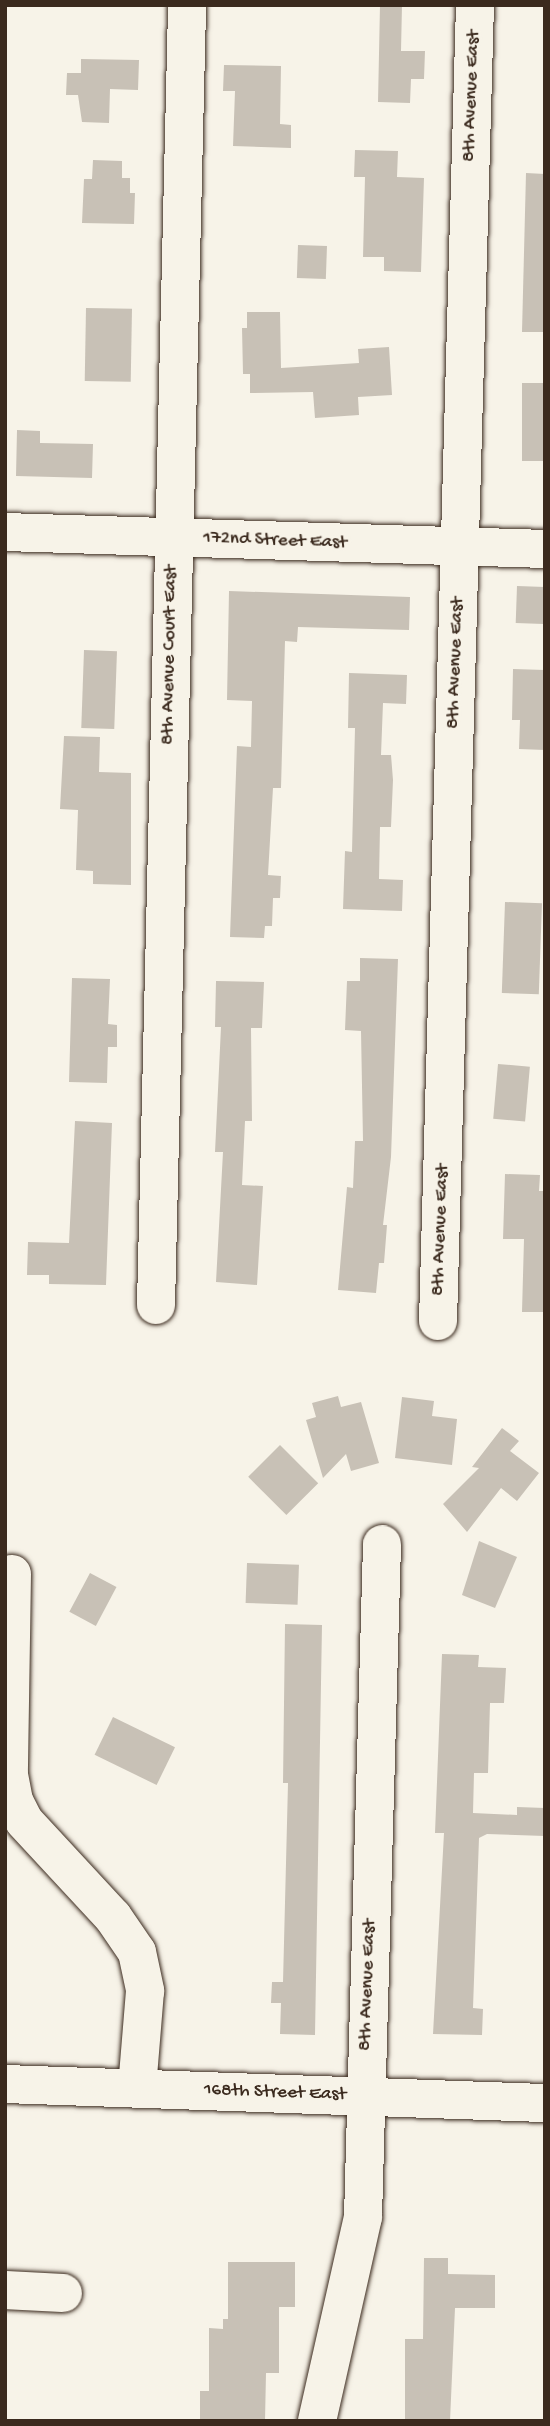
<!DOCTYPE html>
<html>
<head>
<meta charset="utf-8">
<style>
	body { margin:0 }
	#map { position:relative; width:550px; height:2426px; overflow:hidden; background:#f7f3e8; font-family:"Gochi Hand",sans-serif }
	div>[style] { position:absolute }
	.building>* { inset:0; background:#c8c1b6; transform-origin:0 0 }
	.roads { filter:drop-shadow(0 0 2px #3b2a1e) drop-shadow(0 0 2px #3b2a1e) }
	.minor>* { height:38px; margin:-19px; padding:0 19px; transform-origin:19px; border-radius:19px; background:#f7f3e8 }
	span { translate:-50% -50%; white-space:nowrap; text-align:center; line-height:1.15; -webkit-text-stroke:6px #f7f3e8; paint-order:stroke }
	.street-label { font-size:19px; color:#3b2a1e }
	.frame { position:absolute; inset:0; border:7px solid #3b2a1e; pointer-events:none }
</style>
</head>
<body>
<div id="map">
	<div class="building">
		<i style="clip-path:polygon(380px 5px,402px 5px,401px 51px,425px 51px,424px 79px,411px 79px,410px 103px,378px 102px)"></i>
		<i style="clip-path:polygon(81px 59px,139px 60px,138px 90px,110px 89px,109px 123px,82px 122px,78px 95px,66px 95px,67px 73px,81px 73px)"></i>
		<i style="clip-path:polygon(224px 65px,281px 66px,280px 124px,291px 125px,291px 148px,233px 146px,235px 91px,223px 91px)"></i>
		<i style="clip-path:polygon(355px 150px,398px 151px,397px 177px,424px 178px,421px 272px,384px 271px,384px 257px,363px 257px,365px 177px,354px 177px)"></i>
		<i style="clip-path:polygon(93px 160px,122px 161px,122px 178px,130px 178px,130px 193px,135px 193px,134px 224px,82px 223px,84px 179px,92px 179px)"></i>
		<i style="clip-path:polygon(526px 173px,545px 174px,545px 332px,522px 332px)"></i>
		<i style="left:298px;top:245px;width:29px;height:33px;rotate:2deg"></i>
		<i style="left:86px;top:308px;width:46px;height:73px;rotate:1deg"></i>
		<i style="clip-path:polygon(247px 312px,280px 312px,281px 368px,359px 363px,358px 349px,389px 347px,392px 395px,358px 397px,359px 415px,315px 418px,313px 392px,250px 393px,250px 374px,243px 374px,242px 328px,247px 328px)"></i>
		<i style="left:522px;top:383px;width:23px;height:78px"></i>
		<i style="clip-path:polygon(17px 430px,40px 431px,40px 443px,93px 444px,92px 478px,16px 476px)"></i>
		<i style="left:517px;top:586px;width:28px;height:37px;rotate:2deg"></i>
		<i style="clip-path:polygon(229px 591px,410px 597px,409px 630px,298px 627px,297px 642px,285px 641px,281px 788px,273px 788px,268px 875px,281px 876px,280px 898px,273px 898px,272px 926px,265px 926px,264px 938px,230px 937px,237px 746px,251px 747px,252px 701px,227px 700px)"></i>
		<i style="left:84px;top:650px;width:33px;height:78px;rotate:2deg"></i>
		<i style="clip-path:polygon(513px 669px,545px 670px,545px 750px,519px 749px,520px 720px,512px 720px)"></i>
		<i style="clip-path:polygon(349px 673px,407px 675px,406px 704px,383px 703px,381px 755px,391px 755px,393px 780px,391px 827px,380px 827px,379px 879px,403px 880px,402px 911px,343px 909px,345px 851px,352px 852px,355px 728px,348px 728px)"></i>
		<i style="clip-path:polygon(64px 736px,100px 737px,99px 772px,131px 773px,131px 885px,93px 884px,93px 871px,76px 870px,78px 810px,60px 809px)"></i>
		<i style="left:505px;top:902px;width:37px;height:91px;rotate:2deg"></i>
		<i style="clip-path:polygon(360px 958px,398px 959px,391px 1157px,383px 1225px,387px 1225px,384px 1263px,379px 1263px,376px 1293px,338px 1290px,347px 1187px,353px 1188px,355px 1141px,363px 1141px,361px 1031px,345px 1030px,347px 981px,360px 981px)"></i>
		<i style="clip-path:polygon(72px 978px,110px 979px,108px 1024px,117px 1025px,117px 1047px,108px 1047px,107px 1083px,69px 1082px)"></i>
		<i style="clip-path:polygon(216px 981px,264px 982px,262px 1028px,251px 1028px,252px 1121px,245px 1121px,242px 1185px,263px 1186px,257px 1285px,216px 1282px,223px 1152px,215px 1152px,221px 1027px,215px 1027px)"></i>
		<i style="left:498px;top:1064px;width:32px;height:55px;rotate:5deg"></i>
		<i style="clip-path:polygon(75px 1121px,112px 1123px,106px 1285px,49px 1284px,49px 1275px,27px 1275px,28px 1242px,69px 1243px)"></i>
		<i style="clip-path:polygon(505px 1174px,540px 1175px,539px 1191px,545px 1191px,545px 1312px,522px 1312px,524px 1239px,503px 1239px)"></i>
		<i style="clip-path:polygon(338px 1396px,341px 1407px,361px 1402px,379px 1463px,351px 1471px,346px 1454px,323px 1478px,306px 1420px,316px 1417px,312px 1403px)"></i>
		<i style="clip-path:polygon(402px 1397px,434px 1401px,432px 1416px,457px 1419px,452px 1465px,395px 1458px)"></i>
		<i style="clip-path:polygon(502px 1428px,519px 1441px,510px 1451px,539px 1473px,517px 1501px,501px 1488px,467px 1532px,443px 1504px,479px 1468px,472px 1467px)"></i>
		<i style="left:280px;top:1445px;width:54px;height:45px;rotate:45deg"></i>
		<i style="clip-path:polygon(479px 1541px,517px 1557px,495px 1608px,462px 1595px)"></i>
		<i style="left:247px;top:1563px;width:52px;height:40px;rotate:2deg"></i>
		<i style="left:90px;top:1573px;width:30px;height:44px;rotate:28deg"></i>
		<i style="clip-path:polygon(285px 1624px,322px 1625px,315px 2035px,280px 2034px,281px 2003px,271px 2003px,272px 1982px,283px 1982px,288px 1783px,283px 1783px)"></i>
		<i style="clip-path:polygon(442px 1654px,479px 1655px,478px 1667px,506px 1668px,504px 1703px,490px 1703px,488px 1773px,474px 1773px,473px 1813px,517px 1815px,517px 1807px,545px 1808px,545px 1836px,487px 1834px,479px 1838px,473px 2008px,483px 2009px,482px 2035px,433px 2034px,444px 1833px,435px 1833px)"></i>
		<i style="left:113px;top:1717px;width:69px;height:42px;rotate:26deg"></i>
		<i style="clip-path:polygon(424px 2258px,448px 2258px,448px 2274px,495px 2275px,495px 2308px,455px 2308px,450px 2421px,405px 2421px,405px 2339px,423px 2339px)"></i>
		<i style="clip-path:polygon(228px 2262px,295px 2262px,295px 2307px,279px 2307px,279px 2373px,266px 2373px,265px 2421px,200px 2421px,200px 2391px,209px 2391px,209px 2328px,223px 2329px,223px 2319px,228px 2319px)"></i>
	</div>
	<div class="roads">
		<div class="minor">
			<i style="left:5px;top:532px;width:540px;rotate:1.8deg"></i>
			<i style="left:156px;top:1305px;width:1300px;rotate:-88.63deg"></i>
			<i style="left:438px;top:1321px;width:1317px;rotate:-88.39deg"></i>
			<i style="left:12px;top:1574px;width:201px;rotate:90.9deg"></i>
			<i style="left:9px;top:1775px;width:26px;rotate:79deg"></i>
			<i style="left:14px;top:1801px;width:22px;rotate:63deg"></i>
			<i style="left:24px;top:1821px;width:131px;rotate:47.2deg"></i>
			<i style="left:113px;top:1917px;width:42px;rotate:55.6deg"></i>
			<i style="left:137px;top:1952px;width:40px;rotate:78deg"></i>
			<i style="left:145px;top:1991px;width:97px;rotate:94.7deg"></i>
			<i style="left:5px;top:2084px;width:540px;rotate:2.02deg"></i>
			<i style="left:5px;top:2290px;width:58px;rotate:3deg"></i>
			<i style="left:317px;top:2421px;width:209px;rotate:-77.3deg"></i>
			<i style="left:363px;top:2217px;width:673px;rotate:-88.38deg"></i>
		</div>
	</div>
	<div class="street-label">
		<span style="left:472px;top:96px;rotate:-88deg">8th Avenue East</span>
		<span style="left:275px;top:541px;rotate:2deg">172nd Street East</span>
		<span style="left:170px;top:655px;rotate:-89deg">8th Avenue Court East</span>
		<span style="left:456px;top:663px;rotate:-88deg">8th Avenue East</span>
		<span style="left:441px;top:1230px;rotate:-88deg">8th Avenue East</span>
		<span style="left:368px;top:1985px;rotate:-88deg">8th Avenue East</span>
		<span style="left:275px;top:2093px;rotate:2deg">168th Street East</span>
	</div>
	<div class="frame"></div>
</div>
</body>
</html>
